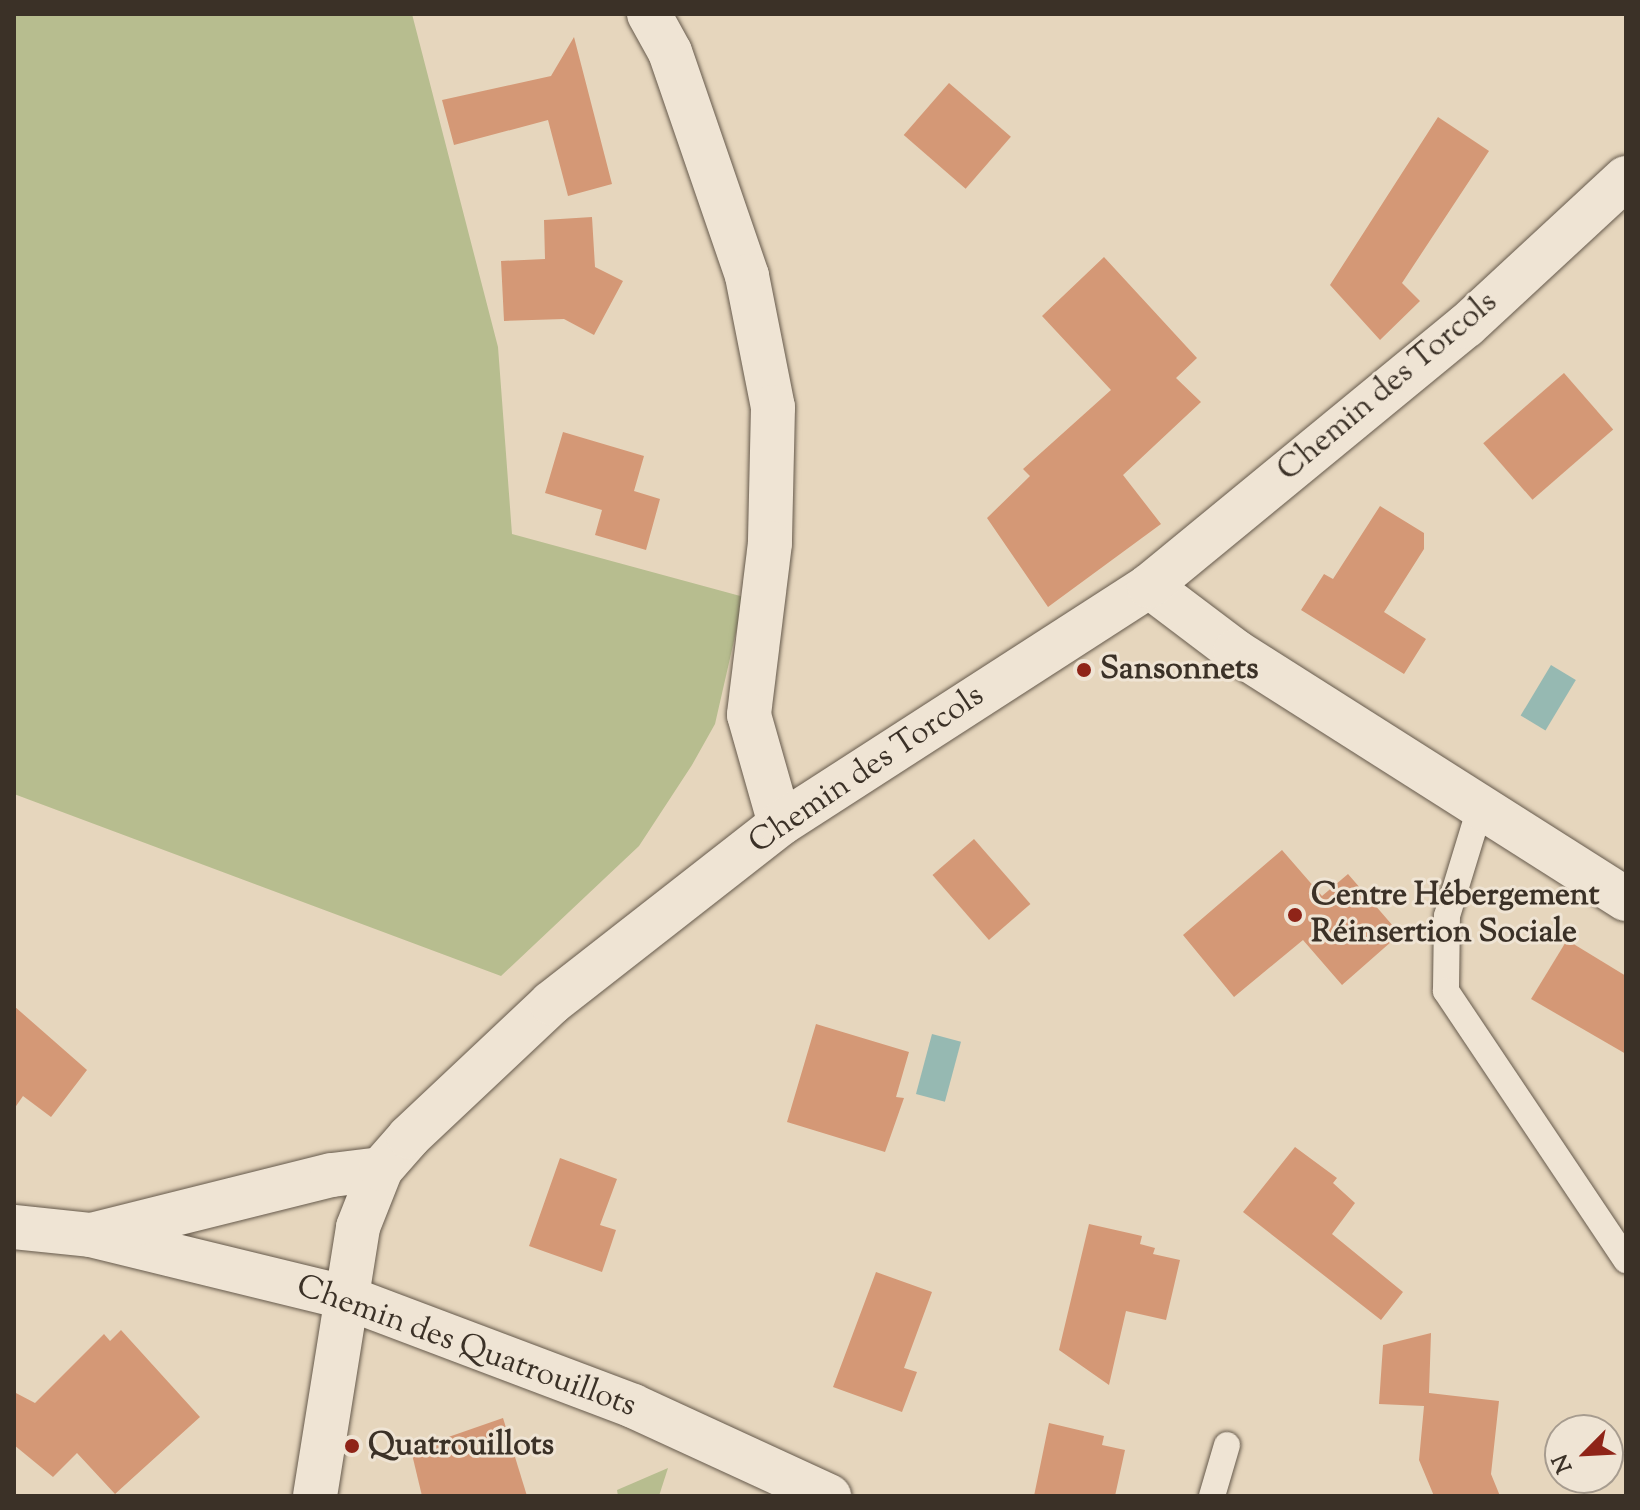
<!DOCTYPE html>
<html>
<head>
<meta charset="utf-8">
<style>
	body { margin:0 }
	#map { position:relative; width:1640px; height:1510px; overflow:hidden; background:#e6d6bd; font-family:"Sorts Mill Goudy",serif }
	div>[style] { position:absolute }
	.green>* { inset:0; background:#b7bd8f }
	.water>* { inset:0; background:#96b9b2; transform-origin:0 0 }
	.building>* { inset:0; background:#d49876; transform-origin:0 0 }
	.roads { filter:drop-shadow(0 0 2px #665a4c) drop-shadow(0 0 2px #665a4c) }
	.service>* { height:26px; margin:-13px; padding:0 13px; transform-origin:13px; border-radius:13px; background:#efe4d4 }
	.minor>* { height:44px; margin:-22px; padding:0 22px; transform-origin:22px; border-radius:22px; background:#efe4d4 }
	.dots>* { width:22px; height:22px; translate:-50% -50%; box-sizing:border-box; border:4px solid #efe4d4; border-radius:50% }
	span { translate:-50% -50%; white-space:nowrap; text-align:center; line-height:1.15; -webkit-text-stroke:6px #efe4d4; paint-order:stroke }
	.street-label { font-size:32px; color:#3b3127 }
	.poi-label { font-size:32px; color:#3b3127; font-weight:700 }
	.left { translate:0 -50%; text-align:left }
	.frame { position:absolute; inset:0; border:16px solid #3b3127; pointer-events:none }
	.north { position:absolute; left:1544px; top:1414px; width:80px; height:80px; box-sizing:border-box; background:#efe4d4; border:2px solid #a79c8f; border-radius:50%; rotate:246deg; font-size:22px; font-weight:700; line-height:32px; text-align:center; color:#3b3127 }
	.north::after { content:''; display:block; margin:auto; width:28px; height:36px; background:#8f2418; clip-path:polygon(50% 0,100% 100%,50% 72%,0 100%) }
</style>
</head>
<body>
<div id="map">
	<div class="green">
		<i style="clip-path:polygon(14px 14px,412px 14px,498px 347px,512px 534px,744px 597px,715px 724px,692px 765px,639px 846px,501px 976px,14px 794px)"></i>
		<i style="clip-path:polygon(668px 1468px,659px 1496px,618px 1496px,617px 1490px)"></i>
	</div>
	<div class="water">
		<i style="left:1551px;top:665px;width:29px;height:59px;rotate:31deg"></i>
		<i style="left:932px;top:1034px;width:30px;height:62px;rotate:15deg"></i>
	</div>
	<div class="building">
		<i style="clip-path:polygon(574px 37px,612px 184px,568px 196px,548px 120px,454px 145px,442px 100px,551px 76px)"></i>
		<i style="left:949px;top:83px;width:82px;height:69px;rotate:41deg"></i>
		<i style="clip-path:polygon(1438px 117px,1489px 151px,1402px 283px,1420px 301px,1380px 340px,1330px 285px)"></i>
		<i style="clip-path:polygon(592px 217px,595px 267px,623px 281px,594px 335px,564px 319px,504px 321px,501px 261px,545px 259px,544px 220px)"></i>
		<i style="clip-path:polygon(1104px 257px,1197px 358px,1176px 378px,1201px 402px,1123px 475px,1161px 524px,1048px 607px,987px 518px,1030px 476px,1023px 469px,1111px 390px,1042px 316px)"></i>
		<i style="left:1564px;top:373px;width:75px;height:107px;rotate:49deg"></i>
		<i style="clip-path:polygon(563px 432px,644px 456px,634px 491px,660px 499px,646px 550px,595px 535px,602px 510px,545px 493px)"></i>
		<i style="clip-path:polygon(1380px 506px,1424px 533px,1424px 549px,1384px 612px,1426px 639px,1404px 674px,1301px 610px,1324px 574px,1333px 579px)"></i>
		<i style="left:974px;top:839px;width:86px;height:55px;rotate:49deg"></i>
		<i style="clip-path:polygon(1282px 850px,1322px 896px,1348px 874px,1400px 934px,1342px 985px,1303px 940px,1234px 997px,1183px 935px)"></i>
		<i style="clip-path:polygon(1567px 940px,1626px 976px,1626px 1054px,1531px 999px)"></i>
		<i style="clip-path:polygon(14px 1006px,87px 1070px,51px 1117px,23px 1096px,14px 1109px)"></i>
		<i style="clip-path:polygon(816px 1024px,909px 1052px,896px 1097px,904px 1098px,885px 1152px,787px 1122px)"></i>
		<i style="clip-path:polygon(1295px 1147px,1337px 1178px,1333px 1183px,1355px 1203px,1332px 1234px,1403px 1292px,1381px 1320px,1243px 1212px)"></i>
		<i style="clip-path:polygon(560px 1158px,617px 1179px,600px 1225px,616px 1230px,602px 1272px,529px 1246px)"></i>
		<i style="clip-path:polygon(1089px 1224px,1142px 1236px,1140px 1244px,1155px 1248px,1153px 1254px,1180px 1260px,1166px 1320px,1126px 1311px,1109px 1385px,1059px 1350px)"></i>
		<i style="clip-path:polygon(876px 1272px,932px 1292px,904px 1368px,917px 1372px,902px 1412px,833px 1387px)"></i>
		<i style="clip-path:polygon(121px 1330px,200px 1417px,115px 1494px,77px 1453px,53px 1477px,14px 1445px,14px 1392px,35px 1403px,104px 1334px,110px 1341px)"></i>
		<i style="clip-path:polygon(1431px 1333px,1429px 1393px,1499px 1401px,1491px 1474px,1500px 1496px,1434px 1496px,1419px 1460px,1424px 1406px,1379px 1404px,1383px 1345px)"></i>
		<i style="clip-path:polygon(503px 1418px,527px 1496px,422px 1496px,411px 1450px)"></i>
		<i style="clip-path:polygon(1049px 1423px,1104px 1436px,1102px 1445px,1125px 1450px,1115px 1496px,1034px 1496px)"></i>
	</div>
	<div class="roads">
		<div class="service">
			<i style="left:1480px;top:808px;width:113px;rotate:107deg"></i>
			<i style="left:1447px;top:916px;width:75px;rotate:90.8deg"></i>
			<i style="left:1446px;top:991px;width:324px;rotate:56.2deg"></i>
			<i style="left:1212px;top:1496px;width:53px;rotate:-73.6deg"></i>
		</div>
		<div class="minor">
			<i style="left:649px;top:14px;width:43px;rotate:61.1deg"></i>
			<i style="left:670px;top:52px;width:237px;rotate:71deg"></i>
			<i style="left:747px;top:276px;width:134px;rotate:78.8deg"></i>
			<i style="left:773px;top:407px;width:136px;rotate:91.3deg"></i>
			<i style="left:770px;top:543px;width:173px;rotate:97deg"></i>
			<i style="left:749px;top:715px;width:113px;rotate:74.1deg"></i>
			<i style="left:1149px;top:586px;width:108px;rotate:37.1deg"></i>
			<i style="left:1235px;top:651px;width:463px;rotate:32.4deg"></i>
			<i style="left:14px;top:1227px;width:76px;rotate:6deg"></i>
			<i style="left:90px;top:1235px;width:262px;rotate:13.7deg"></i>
			<i style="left:345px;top:1297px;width:308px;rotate:20.7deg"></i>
			<i style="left:633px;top:1406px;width:216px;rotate:24.7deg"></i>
			<i style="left:95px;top:1234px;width:244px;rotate:-14deg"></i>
			<i style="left:332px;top:1175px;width:49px;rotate:-7deg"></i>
			<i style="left:315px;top:1496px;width:272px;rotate:-80.9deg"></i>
			<i style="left:358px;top:1227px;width:62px;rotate:-68.4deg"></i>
			<i style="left:381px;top:1169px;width:43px;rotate:-48.8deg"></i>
			<i style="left:409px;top:1137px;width:195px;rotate:-43.3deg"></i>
			<i style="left:551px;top:1003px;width:291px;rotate:-38deg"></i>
			<i style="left:780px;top:824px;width:439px;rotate:-32.8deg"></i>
			<i style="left:1149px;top:586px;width:410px;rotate:-39.4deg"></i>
			<i style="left:1466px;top:326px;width:218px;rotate:-42.8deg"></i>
		</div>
	</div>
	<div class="dots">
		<i style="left:1084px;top:670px;background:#8f2418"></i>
		<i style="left:1295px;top:915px;background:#8f2418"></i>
		<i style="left:352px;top:1446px;background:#8f2418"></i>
	</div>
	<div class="street-label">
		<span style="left:1388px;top:387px;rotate:-40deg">Chemin des Torcols</span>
		<span style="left:867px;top:770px;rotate:-34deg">Chemin des Torcols</span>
		<span style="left:466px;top:1347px;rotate:20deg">Chemin des Quatrouillots</span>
	</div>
	<div class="poi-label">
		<span class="left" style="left:1100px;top:670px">Sansonnets</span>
		<span class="left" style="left:1311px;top:915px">Centre Hébergement<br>Réinsertion Sociale</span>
		<span class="left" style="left:368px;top:1446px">Quatrouillots</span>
	</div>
	<div class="frame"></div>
	<div class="north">N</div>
</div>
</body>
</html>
